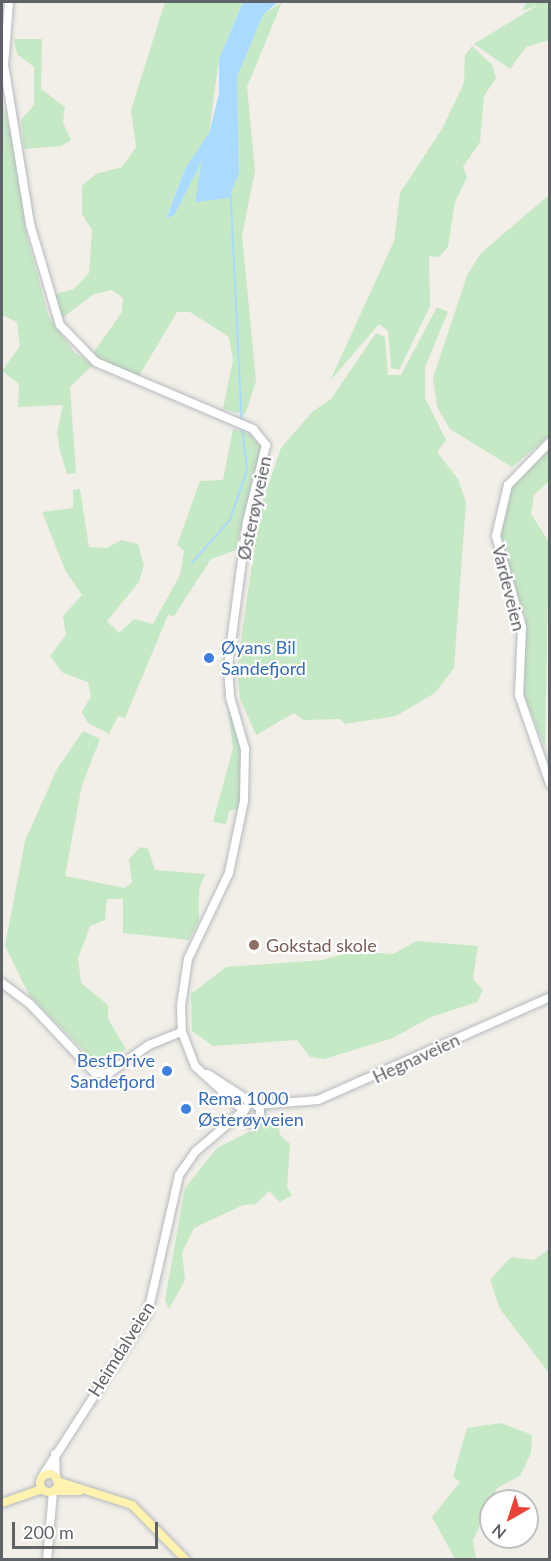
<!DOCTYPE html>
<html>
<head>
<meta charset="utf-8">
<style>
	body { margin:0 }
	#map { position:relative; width:551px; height:1561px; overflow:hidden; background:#f1efe8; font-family:Lato,sans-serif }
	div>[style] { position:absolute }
	.green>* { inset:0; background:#c5e8c5 }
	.water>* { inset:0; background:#aadaff }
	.stream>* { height:1.5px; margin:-0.75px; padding:0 0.75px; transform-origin:0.75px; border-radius:0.75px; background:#aadaff }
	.roads { filter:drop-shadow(0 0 2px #b6babf) drop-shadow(0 0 2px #b6babf) }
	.secondary>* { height:8px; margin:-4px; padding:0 4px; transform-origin:4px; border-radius:4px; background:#fff }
	.primary>* { height:8px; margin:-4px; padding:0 4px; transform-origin:4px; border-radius:4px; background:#fff2af }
	.primary>.ring { margin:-4px; padding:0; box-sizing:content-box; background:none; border:8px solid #fff2af; border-radius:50% }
	.dots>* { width:16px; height:16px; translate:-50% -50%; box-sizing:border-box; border:3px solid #fff; border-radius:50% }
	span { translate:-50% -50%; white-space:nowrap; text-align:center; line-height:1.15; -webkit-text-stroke:4.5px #fff; paint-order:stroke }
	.street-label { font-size:18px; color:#5f6368 }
	.shop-label { font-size:18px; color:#366cbe }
	.left { translate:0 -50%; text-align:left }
	.right { translate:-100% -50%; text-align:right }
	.education-label { font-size:18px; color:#785e54 }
	.frame { position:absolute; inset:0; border:3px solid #5f6368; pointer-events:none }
	.north { position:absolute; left:479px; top:1489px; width:60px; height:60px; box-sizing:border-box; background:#fff; border:2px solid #bfc1c3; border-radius:50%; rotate:219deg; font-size:16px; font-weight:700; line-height:24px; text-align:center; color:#5f6368 }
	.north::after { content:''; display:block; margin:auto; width:21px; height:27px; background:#ea4335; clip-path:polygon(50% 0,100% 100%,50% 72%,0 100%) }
	.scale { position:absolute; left:12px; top:1522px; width:146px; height:27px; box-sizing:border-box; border:3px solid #5f6368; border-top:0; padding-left:8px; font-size:18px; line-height:21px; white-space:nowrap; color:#5f6368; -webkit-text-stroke:4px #fff; paint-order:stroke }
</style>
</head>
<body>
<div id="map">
	<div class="green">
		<i style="clip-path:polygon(165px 2px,243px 2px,219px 59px,209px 133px,185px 169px,166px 218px,175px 214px,203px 159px,239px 173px,237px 77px,263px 15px,282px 2px,247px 87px,255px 171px,242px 235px,256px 381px,245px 415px,223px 409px,233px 360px,229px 337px,190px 312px,177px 312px,139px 376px,91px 356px,122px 312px,123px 298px,112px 290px,94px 294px,62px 318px,52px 295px,74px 289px,89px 273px,92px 230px,82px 214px,82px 186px,96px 174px,122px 167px,136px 147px,131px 110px)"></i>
		<i style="clip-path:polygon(527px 2px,549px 2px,549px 40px,526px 47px,510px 69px,474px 44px,538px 5px,522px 11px)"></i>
		<i style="clip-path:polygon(14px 39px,42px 39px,41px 89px,65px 107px,63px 123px,71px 140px,61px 146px,24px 149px,21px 120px,34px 105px,34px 67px,17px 54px)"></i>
		<i style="clip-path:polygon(472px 46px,492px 65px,496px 78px,484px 96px,480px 142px,463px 167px,467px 177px,455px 202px,448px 247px,439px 257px,429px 256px,430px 306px,399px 370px,391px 368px,388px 331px,379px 324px,330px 381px,394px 241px,400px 193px,442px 129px,464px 83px,465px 55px)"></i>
		<i style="clip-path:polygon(2px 102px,17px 156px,27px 237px,49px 317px,74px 352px,93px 365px,70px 387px,76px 473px,67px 474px,60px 451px,57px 432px,63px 405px,18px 407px,19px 384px,2px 371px,20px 346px,17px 322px,2px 315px)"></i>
		<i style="clip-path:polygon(549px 195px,549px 436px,512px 467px,450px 429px,437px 407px,433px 378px,467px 276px,480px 254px)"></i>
		<i style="clip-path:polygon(437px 307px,448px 312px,425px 367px,425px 398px,446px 440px,437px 452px,458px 479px,466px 502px,454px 668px,435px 693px,396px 716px,345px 724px,340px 719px,303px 720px,294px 713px,256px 735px,240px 699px,237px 667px,260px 509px,281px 448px,312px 412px,331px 399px,376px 333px,385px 337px,388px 375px,401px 375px)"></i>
		<i style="clip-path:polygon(233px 429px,250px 434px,261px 447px,236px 550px,211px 559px,174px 616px,168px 615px,125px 718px,118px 716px,109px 734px,88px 723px,82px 712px,91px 696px,88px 682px,63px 673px,50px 656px,66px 635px,63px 616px,82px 595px,65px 570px,42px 512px,73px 508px,73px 490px,80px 489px,89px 547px,107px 548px,121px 540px,138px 544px,144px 565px,139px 582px,107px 621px,119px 633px,134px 619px,153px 624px,180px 575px,184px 551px,177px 545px,200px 481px,223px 480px)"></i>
		<i style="clip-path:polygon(549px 450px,549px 481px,534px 495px,531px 514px,549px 542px,545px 748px,524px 695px,526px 618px,499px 543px,507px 492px)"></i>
		<i style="clip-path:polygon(228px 708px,238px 732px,244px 779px,239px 808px,229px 811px,226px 824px,213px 822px,233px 748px)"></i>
		<i style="clip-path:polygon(83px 731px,100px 739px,82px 785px,65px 876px,125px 888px,132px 882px,129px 859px,140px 847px,148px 849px,155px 870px,205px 874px,199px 890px,199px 921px,189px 940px,123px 933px,123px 899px,107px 899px,105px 920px,90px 926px,78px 958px,81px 983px,108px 1005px,108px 1019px,126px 1049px,100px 1067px,29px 995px,5px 946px,25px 841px,57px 769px)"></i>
		<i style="clip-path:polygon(417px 941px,478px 946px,473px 979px,483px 990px,477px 1002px,431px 1017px,393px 1038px,324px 1059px,310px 1057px,297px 1040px,213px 1046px,192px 1031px,191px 994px,226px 967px,323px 960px,354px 951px,393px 954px)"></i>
		<i style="clip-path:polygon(270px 1121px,278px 1121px,280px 1135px,290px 1144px,287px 1187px,292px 1195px,280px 1202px,269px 1191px,256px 1204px,243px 1205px,194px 1228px,182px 1253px,185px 1280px,169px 1309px,165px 1300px,185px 1188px,217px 1148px)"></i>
		<i style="clip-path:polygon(549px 1249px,549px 1373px,500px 1309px,490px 1280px,511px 1257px,534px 1260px)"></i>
		<i style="clip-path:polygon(501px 1423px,532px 1435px,531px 1453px,520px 1476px,497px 1488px,473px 1540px,476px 1559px,455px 1559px,432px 1517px,460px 1482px,453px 1477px,467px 1428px)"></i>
	</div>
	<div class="water">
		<i style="clip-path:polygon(243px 2px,278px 2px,263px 15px,237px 77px,239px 173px,229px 198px,195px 202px,202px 161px,175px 214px,166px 219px,185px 169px,209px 133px,219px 94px,219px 59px)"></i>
	</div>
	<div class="stream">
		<i style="left:231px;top:193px;width:229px;rotate:87.2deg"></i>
		<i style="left:192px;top:563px;width:57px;rotate:-48.5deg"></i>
		<i style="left:230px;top:520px;width:53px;rotate:-71.2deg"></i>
		<i style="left:247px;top:470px;width:43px;rotate:-96.6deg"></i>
	</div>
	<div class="roads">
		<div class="secondary">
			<i style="left:9px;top:2px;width:63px;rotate:94.5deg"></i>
			<i style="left:4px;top:65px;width:161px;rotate:80.7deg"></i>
			<i style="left:30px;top:224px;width:105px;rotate:73.5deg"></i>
			<i style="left:60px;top:325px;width:52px;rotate:45.8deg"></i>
			<i style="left:96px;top:362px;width:171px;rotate:23.1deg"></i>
			<i style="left:253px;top:429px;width:21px;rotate:51deg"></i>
			<i style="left:266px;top:445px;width:79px;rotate:103.9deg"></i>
			<i style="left:247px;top:522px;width:146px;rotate:97.5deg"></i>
			<i style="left:228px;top:667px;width:30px;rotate:86deg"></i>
			<i style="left:230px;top:697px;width:54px;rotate:73.9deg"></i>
			<i style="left:245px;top:749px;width:52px;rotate:91.1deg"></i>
			<i style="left:244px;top:801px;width:74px;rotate:101.8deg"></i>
			<i style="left:229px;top:873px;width:95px;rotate:115.5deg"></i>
			<i style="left:188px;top:959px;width:48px;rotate:98.5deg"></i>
			<i style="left:181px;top:1006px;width:26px;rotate:88deg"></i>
			<i style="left:182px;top:1032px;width:36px;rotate:69deg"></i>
			<i style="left:195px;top:1066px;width:64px;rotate:42.5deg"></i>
			<i style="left:550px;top:442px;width:60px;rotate:134.3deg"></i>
			<i style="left:508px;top:485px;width:52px;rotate:103.2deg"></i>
			<i style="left:496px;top:536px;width:95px;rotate:74.1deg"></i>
			<i style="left:522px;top:627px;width:68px;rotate:92.5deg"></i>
			<i style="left:519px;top:695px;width:94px;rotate:70.8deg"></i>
			<i style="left:2px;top:983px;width:35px;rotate:37deg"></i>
			<i style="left:30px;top:1004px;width:95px;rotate:46.7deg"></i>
			<i style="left:95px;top:1073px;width:14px"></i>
			<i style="left:109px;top:1073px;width:49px;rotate:-35deg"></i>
			<i style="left:149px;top:1045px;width:35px;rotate:-22deg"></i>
			<i style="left:208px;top:1074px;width:62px;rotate:33.2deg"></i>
			<i style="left:260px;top:1108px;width:10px;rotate:90deg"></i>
			<i style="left:260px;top:1118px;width:10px;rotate:143deg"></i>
			<i style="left:252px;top:1124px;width:14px;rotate:-144deg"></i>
			<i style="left:241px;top:1116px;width:15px;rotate:-58deg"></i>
			<i style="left:257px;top:1105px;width:61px;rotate:-4.7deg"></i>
			<i style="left:318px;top:1100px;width:254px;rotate:-23.9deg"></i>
			<i style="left:55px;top:1454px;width:24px;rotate:88deg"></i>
			<i style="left:42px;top:1477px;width:196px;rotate:-57.3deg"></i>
			<i style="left:148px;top:1312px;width:140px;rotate:-77.2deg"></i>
			<i style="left:179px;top:1175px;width:29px;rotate:-55deg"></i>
			<i style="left:196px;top:1151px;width:59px;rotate:-40.2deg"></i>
			<i style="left:47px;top:1560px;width:68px;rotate:-85deg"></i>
		</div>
		<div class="primary">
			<i class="ring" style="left:40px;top:1474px;width:10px;height:10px"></i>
			<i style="left:57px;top:1481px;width:79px;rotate:17.7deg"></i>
			<i style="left:132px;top:1505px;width:77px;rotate:45.5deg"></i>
			<i style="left:54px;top:1491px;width:25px"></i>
			<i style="left:2px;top:1503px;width:42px;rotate:-19.3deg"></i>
		</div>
	</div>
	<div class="dots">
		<i style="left:209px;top:658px;background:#3f7fe0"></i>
		<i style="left:254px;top:945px;background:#8d6e63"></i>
		<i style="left:167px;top:1071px;background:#3f7fe0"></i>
		<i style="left:186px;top:1109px;background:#3f7fe0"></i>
	</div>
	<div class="street-label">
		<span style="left:254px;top:508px;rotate:-78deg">Østerøyveien</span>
		<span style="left:509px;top:588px;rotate:76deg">Vardeveien</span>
		<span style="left:416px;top:1058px;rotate:-25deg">Hegnaveien</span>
		<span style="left:121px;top:1349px;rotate:-58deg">Heimdalveien</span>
	</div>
	<div class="shop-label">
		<span class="left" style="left:221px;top:658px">Øyans Bil<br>Sandefjord</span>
		<span class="right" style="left:155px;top:1071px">BestDrive<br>Sandefjord</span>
		<span class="left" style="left:198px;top:1109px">Rema 1000<br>Østerøyveien</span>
	</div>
	<div class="education-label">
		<span class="left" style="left:266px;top:945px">Gokstad skole</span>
	</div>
	<div class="frame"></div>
	<div class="north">N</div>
	<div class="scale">200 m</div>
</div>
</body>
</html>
